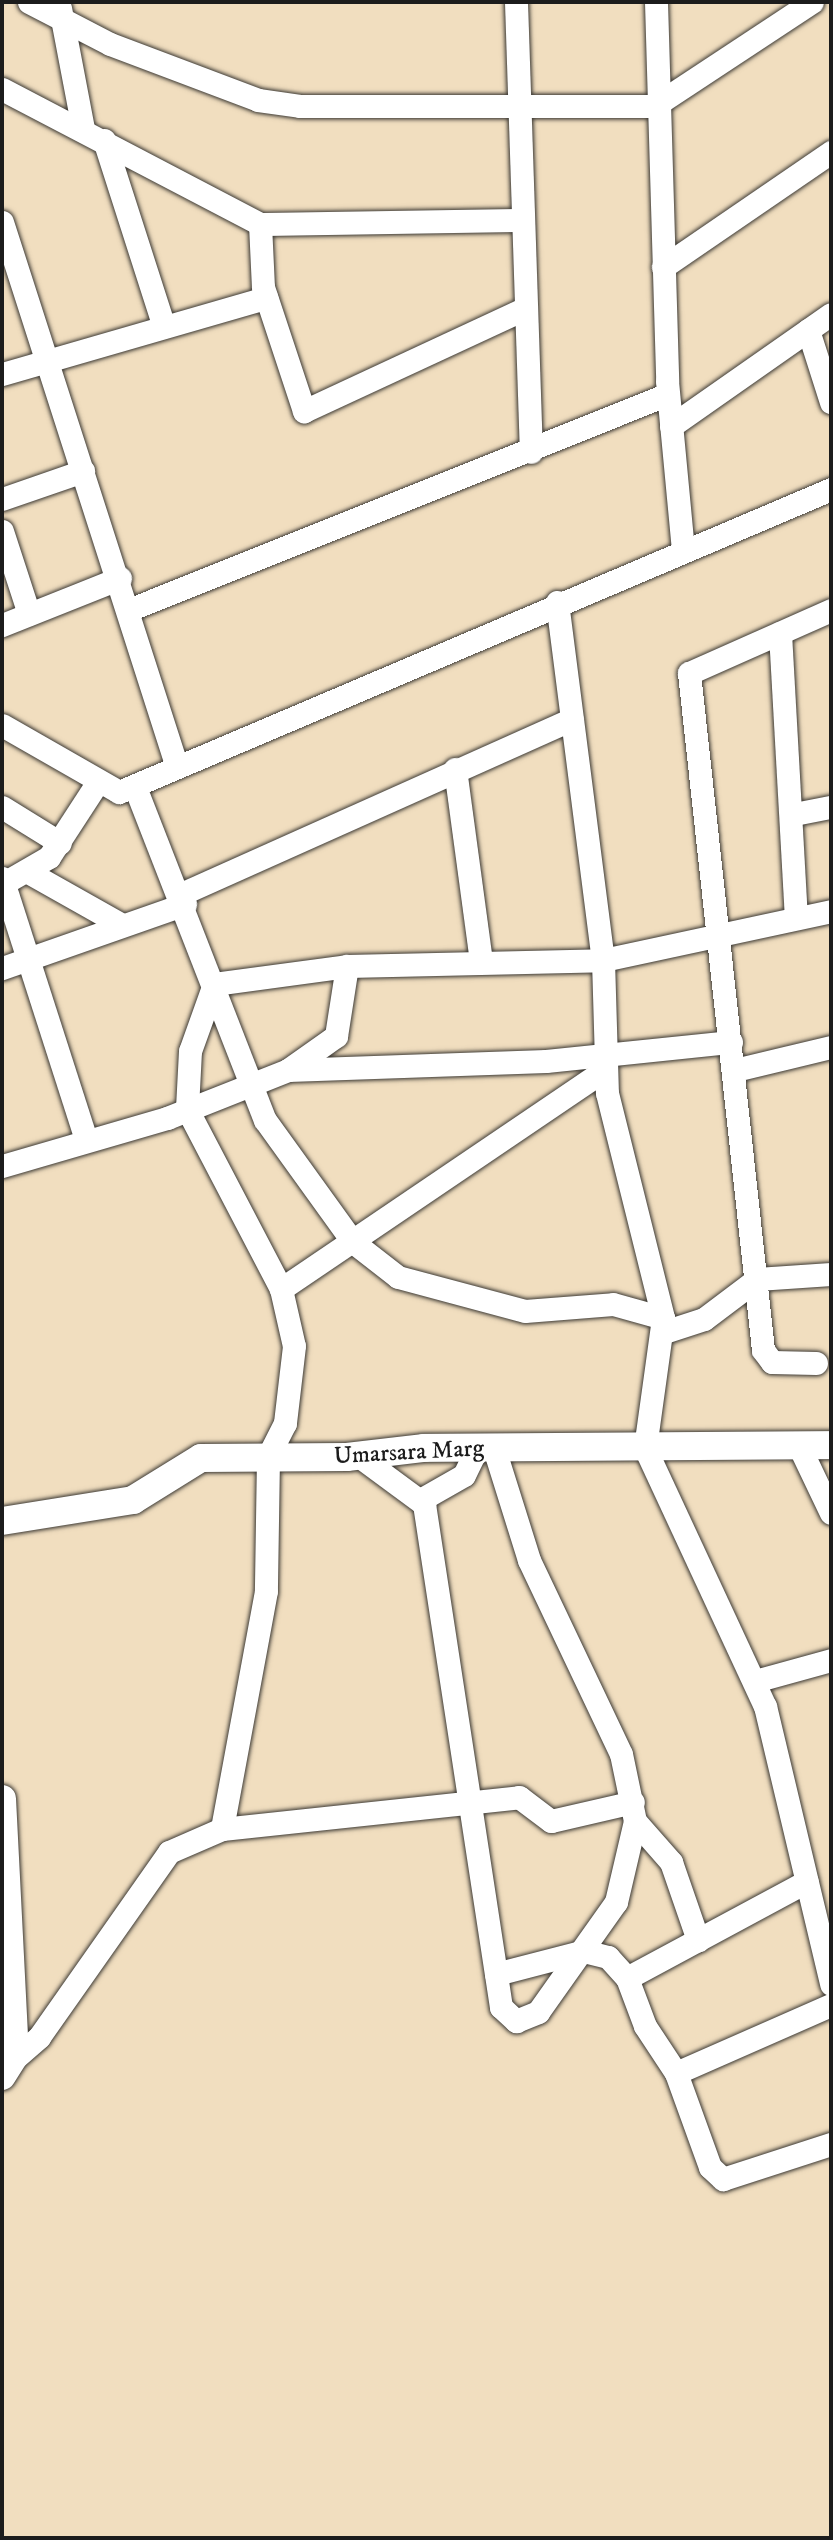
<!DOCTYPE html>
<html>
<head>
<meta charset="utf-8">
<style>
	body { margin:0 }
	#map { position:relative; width:833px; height:2540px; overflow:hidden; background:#f1debf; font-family:"IM FELL DW Pica",serif }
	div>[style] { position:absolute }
	.roads { filter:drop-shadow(0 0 2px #3c3934) drop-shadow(0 0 2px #3c3934) }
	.minor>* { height:23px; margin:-11.5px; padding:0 11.5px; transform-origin:11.5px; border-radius:11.5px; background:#fff }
	.tertiary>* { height:28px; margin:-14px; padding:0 14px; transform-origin:14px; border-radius:14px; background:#fff }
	span { translate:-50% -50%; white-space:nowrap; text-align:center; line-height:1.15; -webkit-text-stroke:5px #fff; paint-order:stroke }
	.street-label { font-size:24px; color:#1c1c1c }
	.frame { position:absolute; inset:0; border:4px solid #1c1c1c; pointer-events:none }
</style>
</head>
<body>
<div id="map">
	<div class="roads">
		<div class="minor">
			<i style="left:29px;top:2px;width:91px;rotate:27.4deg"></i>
			<i style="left:110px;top:44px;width:158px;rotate:20.7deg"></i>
			<i style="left:258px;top:100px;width:42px;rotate:8.1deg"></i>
			<i style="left:300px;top:106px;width:354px"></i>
			<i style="left:654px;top:106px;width:189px;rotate:-33.4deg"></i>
			<i style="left:516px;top:2px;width:450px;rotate:88.1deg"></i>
			<i style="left:656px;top:2px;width:379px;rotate:88.3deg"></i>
			<i style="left:667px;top:381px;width:170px;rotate:84.6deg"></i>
			<i style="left:60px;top:8px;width:123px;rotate:79.2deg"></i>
			<i style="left:2px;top:89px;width:291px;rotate:27.6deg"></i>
			<i style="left:260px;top:224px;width:261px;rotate:-0.9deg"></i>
			<i style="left:104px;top:140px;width:196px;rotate:72.2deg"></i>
			<i style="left:2px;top:222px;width:572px;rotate:72.2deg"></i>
			<i style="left:260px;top:224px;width:63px;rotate:87.3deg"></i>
			<i style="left:263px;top:287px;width:131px;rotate:71.7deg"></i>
			<i style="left:304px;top:411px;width:242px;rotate:-24.9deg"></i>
			<i style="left:663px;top:267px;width:204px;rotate:-34.4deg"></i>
			<i style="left:808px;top:330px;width:76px;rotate:72.3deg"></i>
			<i style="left:2px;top:374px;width:275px;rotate:-16.1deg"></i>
			<i style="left:671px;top:426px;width:195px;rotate:-35deg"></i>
			<i style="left:2px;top:499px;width:86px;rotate:-19.1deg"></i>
			<i style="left:2px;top:531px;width:87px;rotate:72deg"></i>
			<i style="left:557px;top:602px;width:361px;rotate:82.7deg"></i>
			<i style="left:603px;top:960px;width:133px;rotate:88.3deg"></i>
			<i style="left:607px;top:1093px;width:232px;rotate:76deg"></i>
			<i style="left:663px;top:1318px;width:131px;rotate:97.9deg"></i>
			<i style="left:645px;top:1448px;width:285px;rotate:65.1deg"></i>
			<i style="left:765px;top:1706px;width:286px;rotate:76.6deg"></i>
			<i style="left:131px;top:609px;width:578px;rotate:-21.82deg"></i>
			<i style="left:2px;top:625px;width:127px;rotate:-21.7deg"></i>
			<i style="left:780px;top:633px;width:285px;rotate:86.8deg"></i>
			<i style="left:2px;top:725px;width:135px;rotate:29.8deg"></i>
			<i style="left:119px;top:792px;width:774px;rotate:-23.05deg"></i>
			<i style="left:455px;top:769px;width:195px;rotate:82.3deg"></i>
			<i style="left:135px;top:787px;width:357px;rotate:68.7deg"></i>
			<i style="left:265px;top:1120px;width:150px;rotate:54.2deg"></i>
			<i style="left:353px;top:1242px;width:57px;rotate:37.9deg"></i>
			<i style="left:398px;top:1277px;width:131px;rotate:15deg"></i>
			<i style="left:525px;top:1311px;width:88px;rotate:-4.5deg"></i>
			<i style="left:613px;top:1304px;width:52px;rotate:15.6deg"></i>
			<i style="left:2px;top:807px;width:68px;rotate:31.8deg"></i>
			<i style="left:794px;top:814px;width:38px;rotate:-11deg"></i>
			<i style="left:28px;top:872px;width:108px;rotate:29.4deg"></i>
			<i style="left:2px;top:878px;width:275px;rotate:72.2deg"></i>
			<i style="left:4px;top:883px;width:52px;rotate:-30deg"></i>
			<i style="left:49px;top:857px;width:88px;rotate:-57deg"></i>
			<i style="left:181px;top:894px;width:428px;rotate:-24.1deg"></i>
			<i style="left:2px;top:968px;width:194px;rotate:-19.3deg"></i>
			<i style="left:214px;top:984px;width:71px;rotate:109.7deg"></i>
			<i style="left:190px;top:1051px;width:58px;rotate:93deg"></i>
			<i style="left:187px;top:1109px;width:203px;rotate:62.4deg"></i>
			<i style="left:281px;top:1289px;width:58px;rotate:77.2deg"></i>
			<i style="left:294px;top:1346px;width:78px;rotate:96.7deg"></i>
			<i style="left:285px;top:1423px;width:38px;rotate:117deg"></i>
			<i style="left:268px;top:1457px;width:134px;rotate:90.9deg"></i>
			<i style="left:266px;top:1591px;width:242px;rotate:100.5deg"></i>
			<i style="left:214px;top:984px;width:134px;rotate:-7.7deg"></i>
			<i style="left:347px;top:966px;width:256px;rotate:-1.3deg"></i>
			<i style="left:603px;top:960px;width:233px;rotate:-12.1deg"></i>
			<i style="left:288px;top:1070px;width:258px;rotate:-2deg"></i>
			<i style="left:546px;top:1061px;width:186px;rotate:-5.9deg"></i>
			<i style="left:735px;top:1070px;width:99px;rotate:-13.5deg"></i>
			<i style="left:2px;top:1166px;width:172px;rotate:-16.2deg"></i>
			<i style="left:167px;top:1118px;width:130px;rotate:-21.6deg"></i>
			<i style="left:288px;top:1070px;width:59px;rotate:-35.3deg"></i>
			<i style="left:336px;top:1036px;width:71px;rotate:-81.1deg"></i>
			<i style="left:281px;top:1289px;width:391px;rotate:-34.1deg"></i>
			<i style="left:664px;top:1332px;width:42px;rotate:-18deg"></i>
			<i style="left:704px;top:1319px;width:66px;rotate:-37deg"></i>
			<i style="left:757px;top:1279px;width:74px;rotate:-3.9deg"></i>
			<i style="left:816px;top:1363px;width:44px;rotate:-178.7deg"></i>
			<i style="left:772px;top:1362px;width:15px;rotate:-127deg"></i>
			<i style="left:763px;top:1350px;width:681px;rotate:-96.24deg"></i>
			<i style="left:689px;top:673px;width:155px;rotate:-23.9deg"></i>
			<i style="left:799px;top:1446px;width:74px;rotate:64.5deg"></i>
			<i style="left:359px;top:1456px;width:81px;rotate:36.4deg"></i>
			<i style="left:424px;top:1504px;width:509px;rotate:81.3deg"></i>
			<i style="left:501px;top:2007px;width:21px;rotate:43deg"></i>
			<i style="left:516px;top:2021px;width:24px;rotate:-22deg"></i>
			<i style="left:538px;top:2012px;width:135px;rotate:-54.7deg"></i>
			<i style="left:616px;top:1902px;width:83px;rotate:-76.8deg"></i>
			<i style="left:635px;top:1821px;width:68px;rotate:-101.8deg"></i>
			<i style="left:621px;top:1754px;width:215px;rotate:-115.4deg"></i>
			<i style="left:529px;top:1560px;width:117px;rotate:-107.4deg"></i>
			<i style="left:422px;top:1499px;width:48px;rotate:-29.7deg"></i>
			<i style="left:464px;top:1475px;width:30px;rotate:-64deg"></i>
			<i style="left:755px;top:1681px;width:79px;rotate:-15.4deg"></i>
			<i style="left:635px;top:1821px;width:55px;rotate:48.7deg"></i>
			<i style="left:671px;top:1862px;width:83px;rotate:70.9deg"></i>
			<i style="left:496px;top:1974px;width:91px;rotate:-14.6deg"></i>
			<i style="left:584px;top:1951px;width:25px;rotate:14deg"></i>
			<i style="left:608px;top:1957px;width:28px;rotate:48deg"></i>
			<i style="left:627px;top:1978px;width:51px;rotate:69.4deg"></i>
			<i style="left:645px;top:2026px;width:56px;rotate:56.6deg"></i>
			<i style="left:676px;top:2073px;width:100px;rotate:70.1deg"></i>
			<i style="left:710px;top:2167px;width:18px;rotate:43deg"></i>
			<i style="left:723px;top:2179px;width:114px;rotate:-18deg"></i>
			<i style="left:627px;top:1978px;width:204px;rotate:-28.3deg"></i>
			<i style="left:15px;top:2058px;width:32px;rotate:-41deg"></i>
			<i style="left:39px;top:2037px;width:226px;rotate:-54.9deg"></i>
			<i style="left:169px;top:1852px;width:58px;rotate:-23.5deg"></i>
			<i style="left:222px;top:1829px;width:299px;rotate:-6.1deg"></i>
			<i style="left:519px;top:1797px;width:40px;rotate:37deg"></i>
			<i style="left:551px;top:1821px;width:84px;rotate:-13deg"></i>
			<i style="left:676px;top:2073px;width:169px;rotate:-23.7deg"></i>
		</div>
		<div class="tertiary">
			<i style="left:2px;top:1521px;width:133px;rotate:-9.1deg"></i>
			<i style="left:133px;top:1500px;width:80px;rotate:-31.7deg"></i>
			<i style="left:201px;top:1458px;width:146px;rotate:-0.4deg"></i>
			<i style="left:347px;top:1457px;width:78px;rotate:-6.7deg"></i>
			<i style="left:424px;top:1448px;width:407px;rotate:-0.4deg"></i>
			<i style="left:2px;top:1799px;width:256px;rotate:87.1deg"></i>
			<i style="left:15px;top:2055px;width:25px;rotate:122deg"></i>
		</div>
	</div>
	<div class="street-label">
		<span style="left:409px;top:1453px;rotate:-3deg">Umarsara Marg</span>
	</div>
	<div class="frame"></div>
</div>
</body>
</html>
